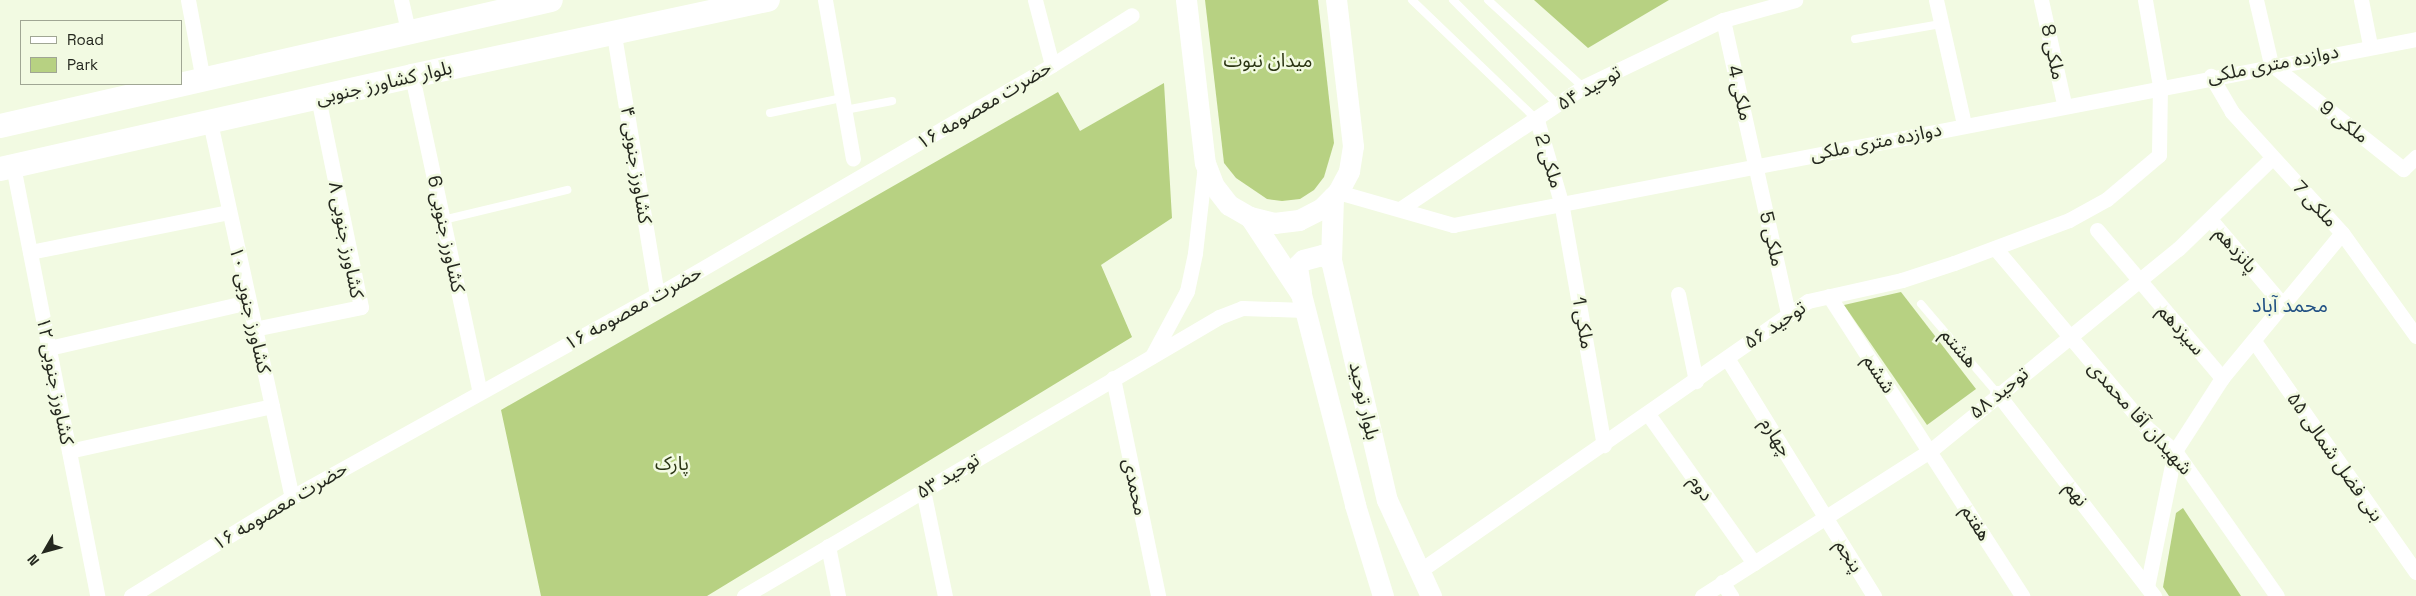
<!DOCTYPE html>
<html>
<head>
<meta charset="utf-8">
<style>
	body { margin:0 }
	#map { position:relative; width:2416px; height:596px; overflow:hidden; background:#f2fae2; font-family:"Space Grotesk","Noto Sans Arabic",sans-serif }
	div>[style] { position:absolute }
	.green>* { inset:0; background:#b7d182 }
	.service>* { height:8px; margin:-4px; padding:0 4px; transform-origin:4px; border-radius:4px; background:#fff }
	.minor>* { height:15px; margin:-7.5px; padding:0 7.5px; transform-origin:7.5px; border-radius:7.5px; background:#fff }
	.secondary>* { height:21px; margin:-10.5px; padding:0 10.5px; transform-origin:10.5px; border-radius:10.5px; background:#fff }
	.primary>* { height:24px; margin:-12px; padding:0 12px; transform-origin:12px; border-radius:12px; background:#fff }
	span { translate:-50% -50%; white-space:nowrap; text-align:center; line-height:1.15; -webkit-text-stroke:5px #f2fae2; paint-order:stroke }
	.street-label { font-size:19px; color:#25281f }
	.park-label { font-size:19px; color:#2b3514 }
	.neighbourhood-label { font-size:20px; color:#225184 }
	.legend { position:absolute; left:20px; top:20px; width:162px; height:65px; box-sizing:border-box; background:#f2fae2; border:1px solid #a0a694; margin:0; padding:6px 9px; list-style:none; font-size:15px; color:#25281f }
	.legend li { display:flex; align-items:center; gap:10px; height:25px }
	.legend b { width:25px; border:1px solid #a0a694 }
	.north { position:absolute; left:20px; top:526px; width:50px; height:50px; -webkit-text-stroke:4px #f2fae2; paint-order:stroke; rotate:232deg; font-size:14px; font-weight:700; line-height:20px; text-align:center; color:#25281f }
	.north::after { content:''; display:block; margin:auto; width:18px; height:22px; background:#25281f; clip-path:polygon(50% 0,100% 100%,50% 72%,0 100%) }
</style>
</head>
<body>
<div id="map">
	<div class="green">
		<i style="clip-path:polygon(1205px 0,1318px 0,1334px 143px,1324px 177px,1314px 190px,1300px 199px,1282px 201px,1267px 199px,1236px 178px,1224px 163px)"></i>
		<i style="clip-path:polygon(1534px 0,1669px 0,1588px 48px)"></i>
		<i style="clip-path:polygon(1164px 83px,1172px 218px,1101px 265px,1132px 337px,707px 596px,541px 596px,501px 410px,1058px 92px,1080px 131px)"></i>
		<i style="clip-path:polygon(1901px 292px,1976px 389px,1927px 425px,1844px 305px)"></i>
		<i style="clip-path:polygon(2183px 508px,2241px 596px,2169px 596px,2163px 587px,2176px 513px)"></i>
	</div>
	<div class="service">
		<i style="left:1412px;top:0;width:173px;rotate:43.8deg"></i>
		<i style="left:1453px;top:0;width:148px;rotate:45deg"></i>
		<i style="left:1488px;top:0;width:129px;rotate:42.5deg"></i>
		<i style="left:1855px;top:39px;width:87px;rotate:-9.9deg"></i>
		<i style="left:845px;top:110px;width:48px;rotate:-10.8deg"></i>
		<i style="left:770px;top:113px;width:74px;rotate:-11.8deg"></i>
		<i style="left:443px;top:220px;width:128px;rotate:-13.6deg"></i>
		<i style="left:1921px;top:304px;width:117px;rotate:49.5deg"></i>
	</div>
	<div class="minor">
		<i style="left:188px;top:0;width:81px;rotate:79.4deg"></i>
		<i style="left:401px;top:0;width:31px;rotate:77deg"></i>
		<i style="left:825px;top:0;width:161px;rotate:80deg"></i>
		<i style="left:1035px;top:0;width:67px;rotate:75.3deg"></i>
		<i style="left:1936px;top:0;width:127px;rotate:77.3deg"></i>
		<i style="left:2041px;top:0;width:107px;rotate:77.5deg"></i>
		<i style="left:2256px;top:0;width:66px;rotate:76.8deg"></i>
		<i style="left:2271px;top:64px;width:169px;rotate:38.5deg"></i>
		<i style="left:2403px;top:169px;width:18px;rotate:-43deg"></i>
		<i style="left:2361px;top:0;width:46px;rotate:78.7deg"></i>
		<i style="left:1723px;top:20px;width:299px;rotate:77.5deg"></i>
		<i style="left:614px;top:35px;width:264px;rotate:80.6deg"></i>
		<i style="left:412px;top:76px;width:323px;rotate:77.9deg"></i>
		<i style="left:1537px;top:120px;width:85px;rotate:73.7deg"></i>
		<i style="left:1561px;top:202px;width:247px;rotate:80deg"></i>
		<i style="left:210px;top:122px;width:384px;rotate:77.7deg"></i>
		<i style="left:13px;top:166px;width:438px;rotate:78.9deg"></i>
		<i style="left:1338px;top:192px;width:120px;rotate:16deg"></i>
		<i style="left:1453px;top:225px;width:981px;rotate:-10.93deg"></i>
		<i style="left:1400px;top:209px;width:220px;rotate:-33.7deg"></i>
		<i style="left:1583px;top:87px;width:155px;rotate:-25.6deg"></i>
		<i style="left:1723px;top:20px;width:75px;rotate:-15.5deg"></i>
		<i style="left:2210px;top:219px;width:111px;rotate:49.7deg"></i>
		<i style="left:2097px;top:230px;width:194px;rotate:49.8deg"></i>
		<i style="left:2342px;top:233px;width:127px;rotate:54.3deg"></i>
		<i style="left:1995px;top:248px;width:234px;rotate:49.8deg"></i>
		<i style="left:2146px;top:427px;width:38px;rotate:40deg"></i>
		<i style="left:2175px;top:451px;width:177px;rotate:54.9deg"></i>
		<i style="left:30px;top:252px;width:202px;rotate:-11.4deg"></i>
		<i style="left:1678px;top:294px;width:89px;rotate:78.3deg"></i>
		<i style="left:1829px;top:296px;width:357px;rotate:57.2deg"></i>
		<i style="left:254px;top:329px;width:109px;rotate:-11.6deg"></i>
		<i style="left:361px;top:307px;width:213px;rotate:-101.6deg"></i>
		<i style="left:2254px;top:341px;width:282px;rotate:55deg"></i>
		<i style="left:49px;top:348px;width:204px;rotate:-13deg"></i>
		<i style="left:1152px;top:356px;width:74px;rotate:-61.7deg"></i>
		<i style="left:1187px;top:291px;width:39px;rotate:-78deg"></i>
		<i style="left:1195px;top:253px;width:89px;rotate:-83.5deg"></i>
		<i style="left:1727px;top:358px;width:280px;rotate:58.3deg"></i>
		<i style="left:1113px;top:378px;width:223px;rotate:78.3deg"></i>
		<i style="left:1997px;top:393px;width:257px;rotate:52.3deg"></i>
		<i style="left:1648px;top:414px;width:183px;rotate:54.6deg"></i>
		<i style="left:69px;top:451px;width:208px;rotate:-12.5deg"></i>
		<i style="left:923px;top:490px;width:108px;rotate:78.3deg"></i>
		<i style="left:828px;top:546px;width:51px;rotate:78.7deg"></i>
		<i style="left:1418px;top:572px;width:475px;rotate:-34.8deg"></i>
		<i style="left:1808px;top:301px;width:96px;rotate:-12.6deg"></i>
		<i style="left:1902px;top:280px;width:55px;rotate:-18.1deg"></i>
		<i style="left:1954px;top:263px;width:123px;rotate:-20.5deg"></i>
		<i style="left:2069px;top:220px;width:43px;rotate:-28.9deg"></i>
		<i style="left:2107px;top:199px;width:68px;rotate:-40.2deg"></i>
		<i style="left:2159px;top:155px;width:69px;rotate:-89.2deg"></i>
		<i style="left:2160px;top:86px;width:87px;rotate:-99.9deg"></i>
		<i style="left:1722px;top:582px;width:17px;rotate:57deg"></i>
		<i style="left:2147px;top:587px;width:139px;rotate:-78.4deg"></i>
		<i style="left:2175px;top:451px;width:87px;rotate:-57.2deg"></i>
		<i style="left:2222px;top:378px;width:188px;rotate:-50.4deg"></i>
		<i style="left:2342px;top:233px;width:164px;rotate:-132.3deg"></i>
		<i style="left:2232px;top:112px;width:42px;rotate:-120.3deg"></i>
		<i style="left:131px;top:596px;width:189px;rotate:-31.6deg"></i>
		<i style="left:292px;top:497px;width:417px;rotate:-29deg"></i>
		<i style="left:657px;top:295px;width:457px;rotate:-30.2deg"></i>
		<i style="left:1052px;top:65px;width:94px;rotate:-32deg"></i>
		<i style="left:744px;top:596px;width:551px;rotate:-30.43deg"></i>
		<i style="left:1219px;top:317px;width:25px;rotate:-21deg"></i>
		<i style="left:1242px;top:308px;width:63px;rotate:1.8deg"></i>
		<i style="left:1702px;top:596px;width:270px;rotate:-32.5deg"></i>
		<i style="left:1930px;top:451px;width:320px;rotate:-39.2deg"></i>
		<i style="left:2178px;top:249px;width:131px;rotate:-44.1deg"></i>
	</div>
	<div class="secondary">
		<i style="left:1186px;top:0;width:164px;rotate:83.4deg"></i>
		<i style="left:1205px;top:163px;width:25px;rotate:69deg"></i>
		<i style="left:1214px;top:186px;width:24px;rotate:52deg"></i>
		<i style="left:1229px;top:205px;width:24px;rotate:30deg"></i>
		<i style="left:1250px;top:217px;width:25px;rotate:14deg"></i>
		<i style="left:1274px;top:223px;width:25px;rotate:-7deg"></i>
		<i style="left:1299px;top:220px;width:25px;rotate:-27deg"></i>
		<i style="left:1321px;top:209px;width:24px;rotate:-45deg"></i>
		<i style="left:1338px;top:192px;width:24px;rotate:-62deg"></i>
		<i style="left:1349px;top:171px;width:25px;rotate:-81deg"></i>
		<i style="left:1353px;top:146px;width:147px;rotate:-96.6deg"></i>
		<i style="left:1333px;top:197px;width:63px;rotate:91.8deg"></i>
		<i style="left:1331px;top:260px;width:246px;rotate:76.9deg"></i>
		<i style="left:1387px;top:500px;width:106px;rotate:65.4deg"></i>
		<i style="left:1250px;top:217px;width:92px;rotate:56.5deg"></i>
		<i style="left:1301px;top:294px;width:218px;rotate:75.6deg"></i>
		<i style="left:1355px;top:505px;width:95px;rotate:72.9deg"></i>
		<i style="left:1301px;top:292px;width:26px;rotate:-99deg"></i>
		<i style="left:1297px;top:266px;width:8px;rotate:-45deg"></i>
		<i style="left:1303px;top:260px;width:20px;rotate:-15deg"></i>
		<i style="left:1322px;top:255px;width:10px;rotate:29deg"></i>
	</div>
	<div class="primary">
		<i style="left:0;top:126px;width:565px;rotate:-12.88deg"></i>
		<i style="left:0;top:169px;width:422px;rotate:-12.7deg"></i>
		<i style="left:412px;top:76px;width:364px;rotate:-12.1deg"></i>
	</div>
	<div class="street-label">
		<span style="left:2053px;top:52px;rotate:78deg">ملکی 8</span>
		<span style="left:2273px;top:64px;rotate:-11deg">دوازده متری ملکی</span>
		<span style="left:384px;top:83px;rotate:-13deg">بلوار کشاورز جنوبی</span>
		<span style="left:1589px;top:88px;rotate:-30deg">توحید ۵۴</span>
		<span style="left:1740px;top:93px;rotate:77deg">ملکی 4</span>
		<span style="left:984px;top:105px;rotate:-31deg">حضرت معصومه ۱۶</span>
		<span style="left:2344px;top:122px;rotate:38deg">ملکی 9</span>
		<span style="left:1876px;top:142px;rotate:-11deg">دوازده متری ملکی</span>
		<span style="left:1549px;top:161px;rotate:73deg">ملکی 2</span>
		<span style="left:636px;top:165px;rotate:81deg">کشاورز جنوبی ۴</span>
		<span style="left:2315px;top:204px;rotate:47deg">ملکی 7</span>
		<span style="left:446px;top:234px;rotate:78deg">کشاورز جنوبی 6</span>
		<span style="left:1772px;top:239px;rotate:77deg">ملکی 5</span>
		<span style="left:346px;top:240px;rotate:79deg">کشاورز جنوبی ۸</span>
		<span style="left:2236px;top:250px;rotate:49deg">پانزدهم</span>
		<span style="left:633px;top:308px;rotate:-29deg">حضرت معصومه ۱۶</span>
		<span style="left:250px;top:310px;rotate:77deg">کشاورز جنوبی ۱۰</span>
		<span style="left:1583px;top:323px;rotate:80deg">ملکی 1</span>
		<span style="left:1775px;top:325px;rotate:-34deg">توحید ۵۶</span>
		<span style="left:2181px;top:330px;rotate:49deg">سیزدهم</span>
		<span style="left:1959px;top:348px;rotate:49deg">هشتم</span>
		<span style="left:1879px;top:374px;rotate:57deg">ششم</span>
		<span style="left:55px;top:381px;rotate:79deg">کشاورز جنوبی ۱۲</span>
		<span style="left:1999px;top:393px;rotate:-39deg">توحید ۵۸</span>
		<span style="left:1364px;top:401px;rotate:77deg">بلوار توحید</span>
		<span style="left:2140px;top:418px;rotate:48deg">شهیدان آقا محمدی</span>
		<span style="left:1776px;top:437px;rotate:58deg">چهارم</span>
		<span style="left:2335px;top:457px;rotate:55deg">بنی فضل شمالی ۵۵</span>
		<span style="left:948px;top:476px;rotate:-31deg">توحید ۵۳</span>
		<span style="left:1135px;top:487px;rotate:78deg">محمدی</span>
		<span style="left:1701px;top:488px;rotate:55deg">دوم</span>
		<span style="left:2076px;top:494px;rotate:52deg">نهم</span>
		<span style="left:280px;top:506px;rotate:-31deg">حضرت معصومه ۱۶</span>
		<span style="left:1976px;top:523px;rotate:58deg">هفتم</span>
		<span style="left:1849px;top:556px;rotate:58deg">پنجم</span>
	</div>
	<div class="park-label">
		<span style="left:1268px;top:61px">میدان نبوت</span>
		<span style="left:672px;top:464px">پارک</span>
	</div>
	<div class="neighbourhood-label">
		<span style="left:2290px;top:305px">محمد آباد</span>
	</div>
	<ul class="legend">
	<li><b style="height:6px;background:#fff"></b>Road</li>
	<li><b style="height:14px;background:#b7d182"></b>Park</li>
	</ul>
	<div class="north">N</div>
</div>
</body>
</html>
